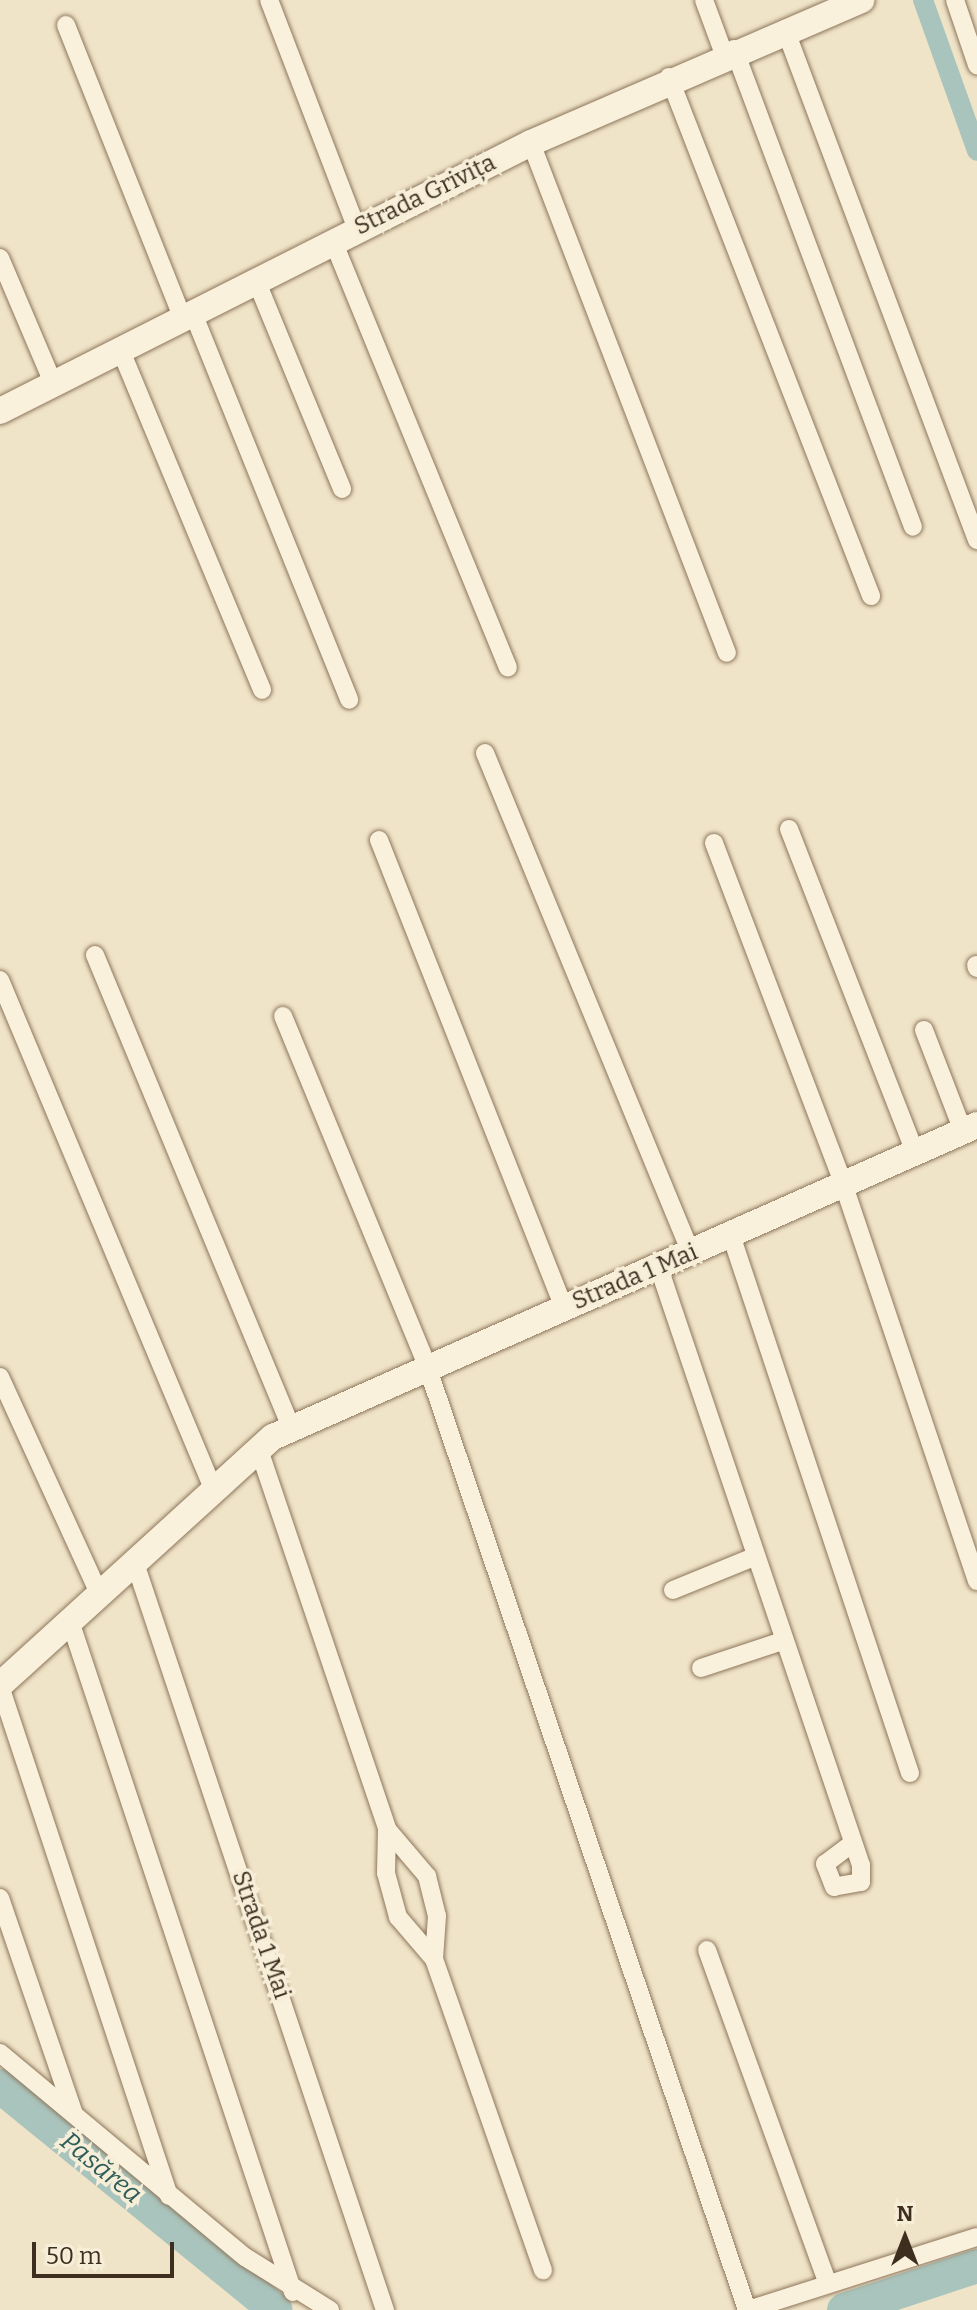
<!DOCTYPE html>
<html>
<head>
<meta charset="utf-8">
<style>
	body { margin:0 }
	#map { position:relative; width:977px; height:2310px; overflow:hidden; background:#f0e4c8; font-family:Bitter,serif }
	div>[style] { position:absolute }
	.canal>* { height:20px; margin:-10px; padding:0 10px; transform-origin:10px; border-radius:10px; background:#a9c4bc }
	.river>* { height:34px; margin:-17px; padding:0 17px; transform-origin:17px; border-radius:17px; background:#a9c4bc }
	.roads { filter:drop-shadow(0 0 2px #8d765c) drop-shadow(0 0 2px #8d765c) }
	.street>* { height:18px; margin:-9px; padding:0 9px; transform-origin:9px; border-radius:9px; background:#faf1dc }
	.secondary>* { height:26px; margin:-13px; padding:0 13px; transform-origin:13px; border-radius:13px; background:#faf1dc }
	span { translate:-50% -50%; white-space:nowrap; text-align:center; line-height:1.15; -webkit-text-stroke:7px #f7eed8; paint-order:stroke }
	.street-label { font-size:24px; color:#3d2e20 }
	.water-label { font-size:26px; color:#2f5d5a; font-style:italic }
	.north { position:absolute; left:865px; top:2198px; width:80px; height:80px; -webkit-text-stroke:6px #f7eed8; paint-order:stroke; rotate:0deg; font-size:22px; font-weight:700; line-height:32px; text-align:center; color:#3d2e20 }
	.north::after { content:''; display:block; margin:auto; width:28px; height:36px; background:#3d2e20; clip-path:polygon(50% 0,100% 100%,50% 72%,0 100%) }
	.scale { position:absolute; left:32px; top:2242px; width:142px; height:36px; box-sizing:border-box; border:4px solid #3d2e20; border-top:0; padding-left:10px; font-size:24px; line-height:28px; white-space:nowrap; color:#3d2e20; -webkit-text-stroke:6px #f7eed8; paint-order:stroke }
</style>
</head>
<body>
<div id="map">
	<div class="canal">
		<i style="left:923px;top:0;width:160px;rotate:70.3deg"></i>
	</div>
	<div class="river">
		<i style="left:0;top:2086px;width:355px;rotate:39.1deg"></i>
		<i style="left:844px;top:2310px;width:140px;rotate:-18.3deg"></i>
	</div>
	<div class="roads">
		<div class="street">
			<i style="left:269px;top:0;width:245px;rotate:69deg"></i>
			<i style="left:704px;top:0;width:58px;rotate:69.7deg"></i>
			<i style="left:955px;top:0;width:69px;rotate:71.3deg"></i>
			<i style="left:66px;top:25px;width:316px;rotate:68.3deg"></i>
			<i style="left:785px;top:29px;width:546px;rotate:69.41deg"></i>
			<i style="left:734px;top:49px;width:510px;rotate:69.47deg"></i>
			<i style="left:669px;top:77px;width:557px;rotate:68.73deg"></i>
			<i style="left:531px;top:143px;width:546px;rotate:68.98deg"></i>
			<i style="left:333px;top:241px;width:461px;rotate:67.7deg"></i>
			<i style="left:0;top:258px;width:138px;rotate:67deg"></i>
			<i style="left:256px;top:280px;width:226px;rotate:67.6deg"></i>
			<i style="left:193px;top:313px;width:417px;rotate:68deg"></i>
			<i style="left:121px;top:351px;width:367px;rotate:67.4deg"></i>
			<i style="left:485px;top:753px;width:541px;rotate:67.61deg"></i>
			<i style="left:789px;top:829px;width:349px;rotate:68.7deg"></i>
			<i style="left:379px;top:840px;width:503px;rotate:68.43deg"></i>
			<i style="left:714px;top:843px;width:367px;rotate:69.2deg"></i>
			<i style="left:844px;top:1186px;width:417px;rotate:71.4deg"></i>
			<i style="left:95px;top:955px;width:511px;rotate:67.45deg"></i>
			<i style="left:976px;top:965px;width:3px;rotate:72deg"></i>
			<i style="left:0;top:980px;width:549px;rotate:67.27deg"></i>
			<i style="left:283px;top:1016px;width:378px;rotate:67.6deg"></i>
			<i style="left:427px;top:1366px;width:997px;rotate:71.27deg"></i>
			<i style="left:924px;top:1030px;width:108px;rotate:68.9deg"></i>
			<i style="left:731px;top:1235px;width:567px;rotate:71.6deg"></i>
			<i style="left:659px;top:1268px;width:630px;rotate:71.31deg"></i>
			<i style="left:861px;top:1865px;width:17px;rotate:90deg"></i>
			<i style="left:861px;top:1882px;width:27px;rotate:170deg"></i>
			<i style="left:834px;top:1887px;width:25px;rotate:-111deg"></i>
			<i style="left:825px;top:1864px;width:35px;rotate:-37deg"></i>
			<i style="left:0;top:1377px;width:238px;rotate:65.4deg"></i>
			<i style="left:258px;top:1447px;width:403px;rotate:71.3deg"></i>
			<i style="left:387px;top:1829px;width:44px;rotate:91.3deg"></i>
			<i style="left:386px;top:1873px;width:46px;rotate:74.7deg"></i>
			<i style="left:398px;top:1917px;width:55px;rotate:49.4deg"></i>
			<i style="left:434px;top:1959px;width:330px;rotate:70.7deg"></i>
			<i style="left:134px;top:1560px;width:791px;rotate:71.5deg"></i>
			<i style="left:673px;top:1590px;width:87px;rotate:-22.2deg"></i>
			<i style="left:70px;top:1621px;width:707px;rotate:71.62deg"></i>
			<i style="left:701px;top:1668px;width:85px;rotate:-18.4deg"></i>
			<i style="left:0;top:1686px;width:537px;rotate:71.67deg"></i>
			<i style="left:387px;top:1829px;width:62px;rotate:49.6deg"></i>
			<i style="left:427px;top:1876px;width:41px;rotate:76deg"></i>
			<i style="left:437px;top:1916px;width:43px;rotate:94deg"></i>
			<i style="left:0;top:1898px;width:228px;rotate:71.1deg"></i>
			<i style="left:707px;top:1950px;width:355px;rotate:70.1deg"></i>
			<i style="left:0;top:2053px;width:319px;rotate:39.8deg"></i>
			<i style="left:245px;top:2257px;width:100px;rotate:31.9deg"></i>
			<i style="left:748px;top:2310px;width:240px;rotate:-17.7deg"></i>
		</div>
		<div class="secondary">
			<i style="left:0;top:411px;width:595px;rotate:-26.78deg"></i>
			<i style="left:531px;top:143px;width:360px;rotate:-23.4deg"></i>
			<i style="left:0;top:1685px;width:369px;rotate:-42.3deg"></i>
			<i style="left:273px;top:1437px;width:770px;rotate:-23.9deg"></i>
		</div>
	</div>
	<div class="street-label">
		<span style="left:425px;top:195px;rotate:-26deg">Strada Grivița</span>
		<span style="left:635px;top:1277px;rotate:-23deg">Strada 1 Mai</span>
		<span style="left:261px;top:1935px;rotate:71deg">Strada 1 Mai</span>
	</div>
	<div class="water-label">
		<span style="left:101px;top:2168px;rotate:39deg">Pasărea</span>
	</div>
	<div class="north">N</div>
	<div class="scale">50 m</div>
</div>
</body>
</html>
